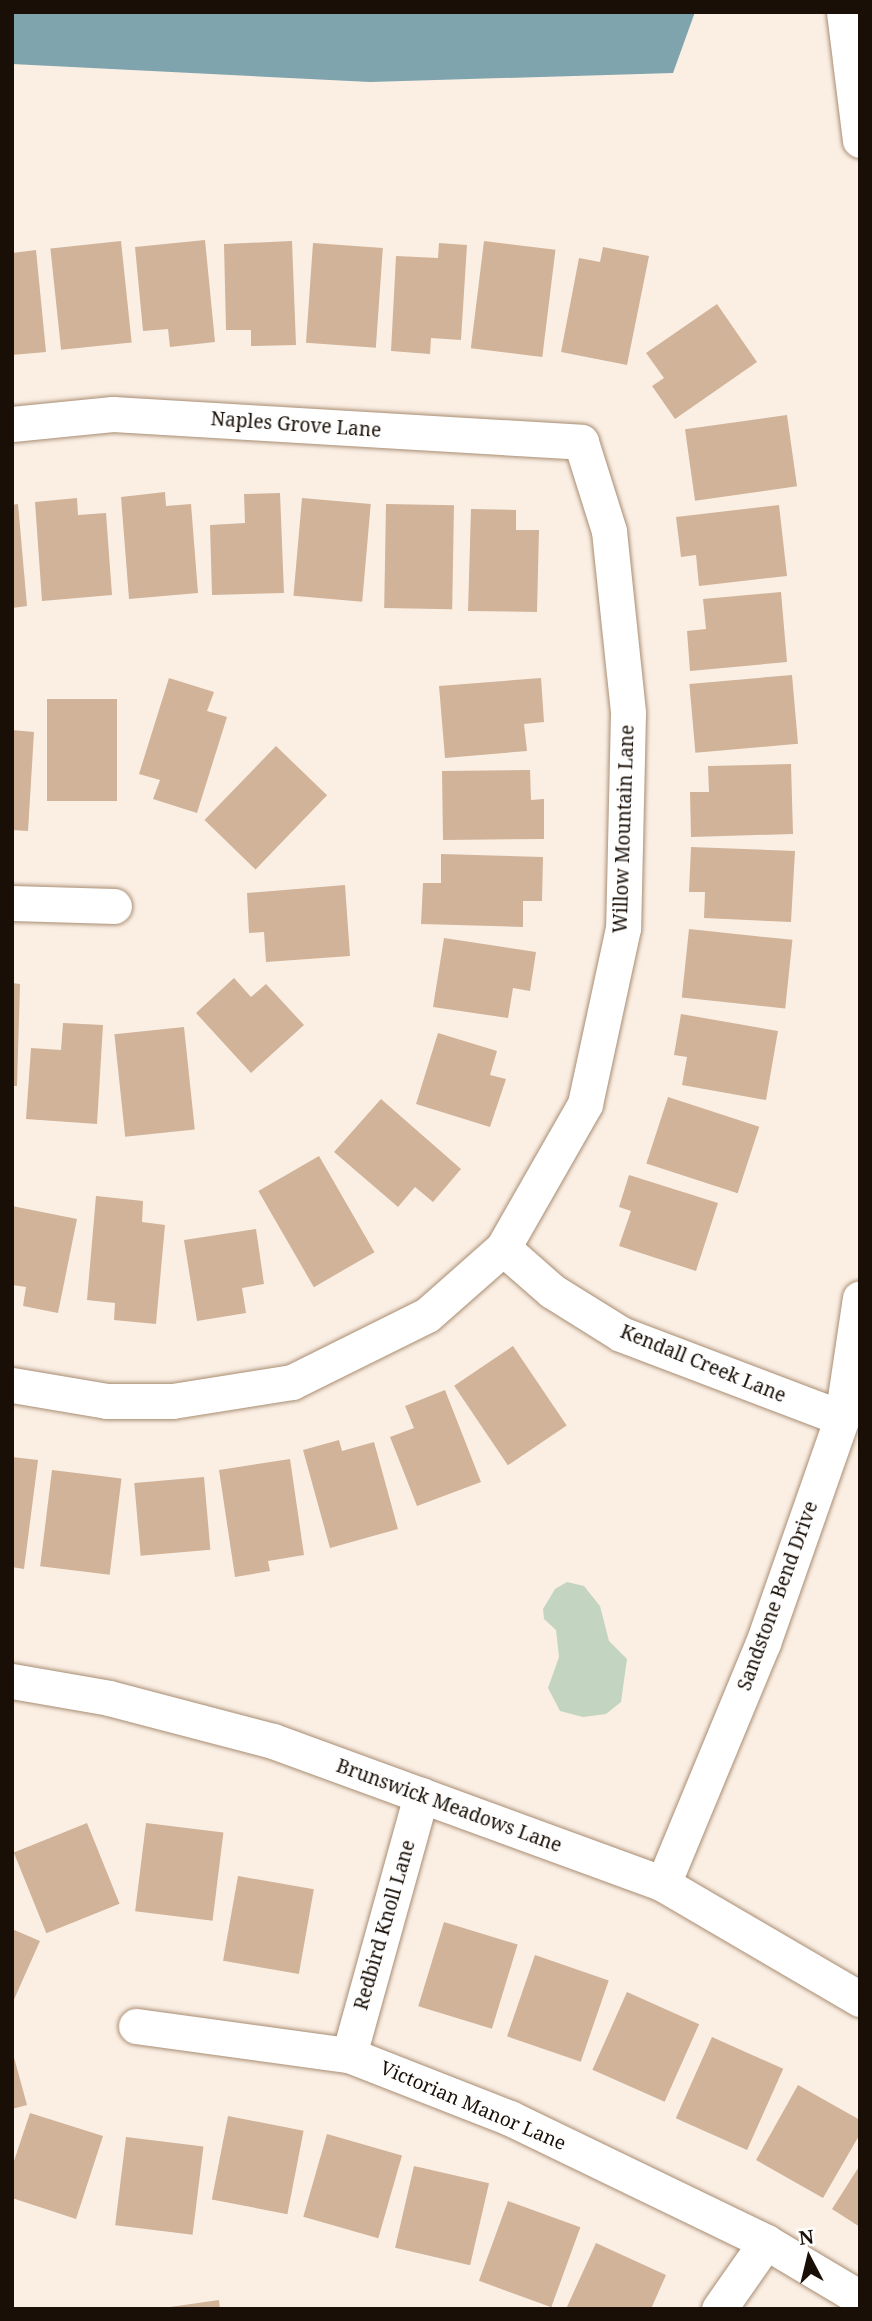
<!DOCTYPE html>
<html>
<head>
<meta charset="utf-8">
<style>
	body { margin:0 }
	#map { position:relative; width:872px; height:2321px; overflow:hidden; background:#fbefe4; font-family:"Noto Serif",serif }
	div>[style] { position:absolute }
	.green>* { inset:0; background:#c3d5c1 }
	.water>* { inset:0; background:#7fa4ad }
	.building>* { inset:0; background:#d0b399; transform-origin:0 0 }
	.roads { filter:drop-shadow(0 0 2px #a88d73) drop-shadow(0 0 2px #a88d73) }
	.street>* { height:35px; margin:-17.5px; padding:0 17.5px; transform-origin:17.5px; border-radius:17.5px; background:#fff }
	span { translate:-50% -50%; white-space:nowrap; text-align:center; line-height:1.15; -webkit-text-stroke:6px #fefefe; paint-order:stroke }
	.street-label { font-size:19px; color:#190f06 }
	.frame { position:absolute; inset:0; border:14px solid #190f06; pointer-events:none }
	.north { position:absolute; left:774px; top:2223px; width:70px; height:70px; -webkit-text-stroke:5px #fefefe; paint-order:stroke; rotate:353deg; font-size:19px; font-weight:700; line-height:28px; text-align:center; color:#190f06 }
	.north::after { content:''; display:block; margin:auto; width:24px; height:32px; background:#190f06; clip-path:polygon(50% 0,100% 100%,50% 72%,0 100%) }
</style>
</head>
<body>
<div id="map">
	<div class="green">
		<i style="clip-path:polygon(567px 1582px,584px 1586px,600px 1606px,609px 1641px,627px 1659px,621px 1702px,606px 1714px,583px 1717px,560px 1711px,548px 1688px,559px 1657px,556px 1630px,544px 1619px,543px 1609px,555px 1589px)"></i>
	</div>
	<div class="water">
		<i style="clip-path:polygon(12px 12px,695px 12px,673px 73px,370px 82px,12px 64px)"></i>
	</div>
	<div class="building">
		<i style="clip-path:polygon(205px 240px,215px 342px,170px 347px,168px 329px,143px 331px,135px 247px)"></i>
		<i style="left:121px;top:241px;width:102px;height:71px;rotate:84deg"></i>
		<i style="clip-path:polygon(292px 241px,296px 345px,251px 346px,251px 330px,226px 330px,224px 244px)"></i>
		<i style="left:484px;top:241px;width:72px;height:108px;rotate:7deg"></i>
		<i style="left:313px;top:243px;width:70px;height:100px;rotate:4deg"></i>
		<i style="clip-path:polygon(439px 243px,467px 245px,461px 340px,431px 338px,430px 354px,391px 351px,396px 256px,438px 258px)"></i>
		<i style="clip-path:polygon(603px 247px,649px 256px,627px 365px,561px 352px,579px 258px,600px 262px)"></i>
		<i style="clip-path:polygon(36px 250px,46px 352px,12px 355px,12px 253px)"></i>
		<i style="clip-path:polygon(717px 304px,757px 362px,675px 419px,652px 386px,664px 378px,646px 353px)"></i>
		<i style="left:787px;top:415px;width:72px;height:103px;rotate:82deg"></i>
		<i style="clip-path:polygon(165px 492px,166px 506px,191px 504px,198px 593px,129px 599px,121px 497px)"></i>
		<i style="clip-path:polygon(280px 493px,284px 593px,212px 595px,210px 525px,245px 523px,244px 494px)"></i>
		<i style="clip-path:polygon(77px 498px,78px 515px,106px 513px,112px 595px,42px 601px,35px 502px)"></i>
		<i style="left:302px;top:498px;width:69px;height:98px;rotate:5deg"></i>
		<i style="clip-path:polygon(18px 504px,27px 606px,12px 608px,12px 505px)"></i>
		<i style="left:386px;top:504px;width:68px;height:104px;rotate:1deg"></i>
		<i style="clip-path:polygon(779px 505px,787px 576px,699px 586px,696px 555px,681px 557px,676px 517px)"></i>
		<i style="clip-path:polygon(471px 509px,516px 510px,516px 530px,539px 530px,537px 612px,468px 611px)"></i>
		<i style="clip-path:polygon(781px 592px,787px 662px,690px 671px,687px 631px,706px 629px,703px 599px)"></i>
		<i style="left:792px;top:675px;width:69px;height:103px;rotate:85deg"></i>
		<i style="clip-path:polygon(169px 678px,214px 692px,207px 711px,227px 717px,197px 813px,153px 799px,160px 780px,139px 774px)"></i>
		<i style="clip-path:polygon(541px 678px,544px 722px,524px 724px,527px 751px,445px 758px,439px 686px)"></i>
		<i style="left:47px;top:699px;width:70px;height:102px"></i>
		<i style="clip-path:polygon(12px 730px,34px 732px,28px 831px,12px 830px)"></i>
		<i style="left:276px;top:746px;width:71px;height:103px;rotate:44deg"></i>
		<i style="clip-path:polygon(791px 764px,793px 834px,691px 837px,690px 792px,709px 792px,708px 766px)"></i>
		<i style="clip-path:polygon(530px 770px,531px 800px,544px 799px,544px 839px,443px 840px,442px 771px)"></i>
		<i style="clip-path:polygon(691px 847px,795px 851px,791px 922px,704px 918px,705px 892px,689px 892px)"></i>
		<i style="clip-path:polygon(441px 854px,543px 857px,542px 901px,523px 901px,523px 927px,421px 924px,423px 883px,441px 883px)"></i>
		<i style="clip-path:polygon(345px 885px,350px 956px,266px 962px,264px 932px,249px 933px,247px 893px)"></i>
		<i style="left:689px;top:929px;width:104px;height:69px;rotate:6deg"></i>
		<i style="clip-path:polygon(444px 938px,536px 952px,530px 991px,513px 988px,508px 1018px,433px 1007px)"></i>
		<i style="clip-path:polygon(234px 978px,251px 997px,266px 984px,304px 1025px,251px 1073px,196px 1013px)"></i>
		<i style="clip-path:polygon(12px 983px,20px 984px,17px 1086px,12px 1086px)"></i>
		<i style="clip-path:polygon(681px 1014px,778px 1031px,766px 1100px,682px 1085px,687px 1057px,674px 1055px)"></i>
		<i style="clip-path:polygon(63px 1023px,103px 1025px,97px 1124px,26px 1119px,31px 1048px,61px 1050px)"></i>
		<i style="left:184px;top:1027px;width:103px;height:70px;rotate:84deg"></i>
		<i style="clip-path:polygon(438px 1033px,497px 1051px,490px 1075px,506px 1079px,490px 1127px,416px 1104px)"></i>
		<i style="left:668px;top:1097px;width:96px;height:70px;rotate:18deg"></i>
		<i style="clip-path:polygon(381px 1099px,461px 1169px,433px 1202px,415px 1187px,398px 1207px,334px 1152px)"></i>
		<i style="left:319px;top:1156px;width:111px;height:70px;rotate:60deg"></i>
		<i style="clip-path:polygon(629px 1175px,718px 1203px,696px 1271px,619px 1246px,631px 1211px,619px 1207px)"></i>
		<i style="clip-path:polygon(96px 1196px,143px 1201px,142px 1222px,165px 1225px,156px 1324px,114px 1320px,115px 1303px,87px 1300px)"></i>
		<i style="clip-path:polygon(12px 1206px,77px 1219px,58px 1313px,23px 1306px,26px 1287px,12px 1285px)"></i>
		<i style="clip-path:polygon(256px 1229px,264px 1284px,242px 1288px,246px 1313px,197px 1321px,184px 1240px)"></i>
		<i style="left:513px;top:1346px;width:96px;height:71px;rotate:56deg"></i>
		<i style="clip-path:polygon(445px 1390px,481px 1482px,417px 1506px,390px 1437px,414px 1428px,405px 1406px)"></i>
		<i style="clip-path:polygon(339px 1440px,342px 1451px,374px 1442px,398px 1529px,330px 1548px,303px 1450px)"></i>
		<i style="clip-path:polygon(12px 1457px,38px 1460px,24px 1569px,12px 1567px)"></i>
		<i style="clip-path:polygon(290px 1459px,304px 1555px,268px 1561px,270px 1571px,235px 1577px,219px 1470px)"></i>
		<i style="left:52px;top:1470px;width:70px;height:97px;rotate:7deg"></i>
		<i style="left:204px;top:1477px;width:73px;height:70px;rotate:85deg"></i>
		<i style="left:87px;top:1823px;width:87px;height:79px;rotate:68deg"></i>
		<i style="left:146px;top:1823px;width:78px;height:89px;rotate:7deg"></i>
		<i style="left:238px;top:1876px;width:77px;height:86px;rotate:10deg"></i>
		<i style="left:444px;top:1922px;width:77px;height:88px;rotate:17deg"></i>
		<i style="clip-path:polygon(12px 1929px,40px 1941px,12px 2004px)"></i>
		<i style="left:535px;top:1955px;width:78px;height:86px;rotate:19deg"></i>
		<i style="left:627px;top:1992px;width:79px;height:85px;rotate:24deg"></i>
		<i style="left:712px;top:2037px;width:78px;height:89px;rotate:24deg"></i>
		<i style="clip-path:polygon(12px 2050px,27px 2105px,12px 2109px)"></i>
		<i style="clip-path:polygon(798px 2085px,860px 2120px,860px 2134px,823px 2198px,756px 2160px)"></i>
		<i style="clip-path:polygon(30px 2113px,103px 2136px,76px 2219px,12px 2198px,12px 2167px)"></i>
		<i style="left:228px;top:2116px;width:77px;height:85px;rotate:11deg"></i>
		<i style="left:327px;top:2134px;width:78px;height:86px;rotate:16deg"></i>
		<i style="left:126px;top:2137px;width:78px;height:89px;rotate:7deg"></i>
		<i style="clip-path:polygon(860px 2165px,860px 2227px,832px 2209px)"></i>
		<i style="left:414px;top:2166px;width:77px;height:84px;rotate:13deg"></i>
		<i style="left:508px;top:2201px;width:77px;height:85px;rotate:20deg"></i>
		<i style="clip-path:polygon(596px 2243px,666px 2275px,651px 2309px,566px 2309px)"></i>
		<i style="clip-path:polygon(219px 2300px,220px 2309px,170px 2309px,170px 2307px)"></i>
	</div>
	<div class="roads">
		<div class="street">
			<i style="left:844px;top:12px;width:129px;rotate:82.9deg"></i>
			<i style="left:12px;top:424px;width:101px;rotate:-5.7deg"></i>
			<i style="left:113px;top:414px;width:469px;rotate:3.4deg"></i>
			<i style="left:581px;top:442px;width:93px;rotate:72.5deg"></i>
			<i style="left:609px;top:531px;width:183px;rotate:84deg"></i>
			<i style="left:628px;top:713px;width:215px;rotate:91.3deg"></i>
			<i style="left:623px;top:928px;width:180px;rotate:102.2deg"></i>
			<i style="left:585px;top:1104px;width:166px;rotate:119.7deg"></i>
			<i style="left:503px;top:1248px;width:101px;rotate:138.6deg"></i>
			<i style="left:427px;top:1315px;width:151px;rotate:153.6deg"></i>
			<i style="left:292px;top:1382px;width:121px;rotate:171deg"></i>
			<i style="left:172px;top:1401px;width:65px;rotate:180deg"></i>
			<i style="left:107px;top:1401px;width:96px;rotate:-170.4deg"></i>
			<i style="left:12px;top:903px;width:102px;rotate:1.7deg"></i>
			<i style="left:503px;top:1248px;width:65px;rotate:41.3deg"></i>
			<i style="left:552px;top:1291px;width:81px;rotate:31.9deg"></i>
			<i style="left:621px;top:1334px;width:236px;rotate:20.8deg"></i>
			<i style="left:12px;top:1681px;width:98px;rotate:9.9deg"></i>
			<i style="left:109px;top:1698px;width:170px;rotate:14.7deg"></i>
			<i style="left:273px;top:1741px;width:415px;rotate:20.1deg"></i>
			<i style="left:663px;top:1884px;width:228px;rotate:30.3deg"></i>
			<i style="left:663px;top:1884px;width:261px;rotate:-67.5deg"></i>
			<i style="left:763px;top:1643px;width:238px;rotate:-70.7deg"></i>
			<i style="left:842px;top:1418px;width:121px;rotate:-81.5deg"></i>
			<i style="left:136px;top:2026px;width:215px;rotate:7.8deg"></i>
			<i style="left:349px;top:2055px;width:173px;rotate:21.4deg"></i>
			<i style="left:510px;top:2118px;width:284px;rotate:25.8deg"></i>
			<i style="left:766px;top:2242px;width:109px;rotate:30.8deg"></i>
			<i style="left:349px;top:2055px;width:270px;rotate:-74.5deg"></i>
			<i style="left:719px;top:2309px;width:82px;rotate:-55deg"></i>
		</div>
	</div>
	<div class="street-label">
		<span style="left:296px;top:425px;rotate:4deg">Naples Grove Lane</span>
		<span style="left:624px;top:829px;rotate:-88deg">Willow Mountain Lane</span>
		<span style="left:703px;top:1364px;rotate:22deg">Kendall Creek Lane</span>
		<span style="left:778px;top:1596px;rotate:-70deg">Sandstone Bend Drive</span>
		<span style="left:449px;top:1806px;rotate:20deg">Brunswick Meadows Lane</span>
		<span style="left:385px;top:1925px;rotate:-74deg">Redbird Knoll Lane</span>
		<span style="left:473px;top:2106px;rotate:23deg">Victorian Manor Lane</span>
	</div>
	<div class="frame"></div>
	<div class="north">N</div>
</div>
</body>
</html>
